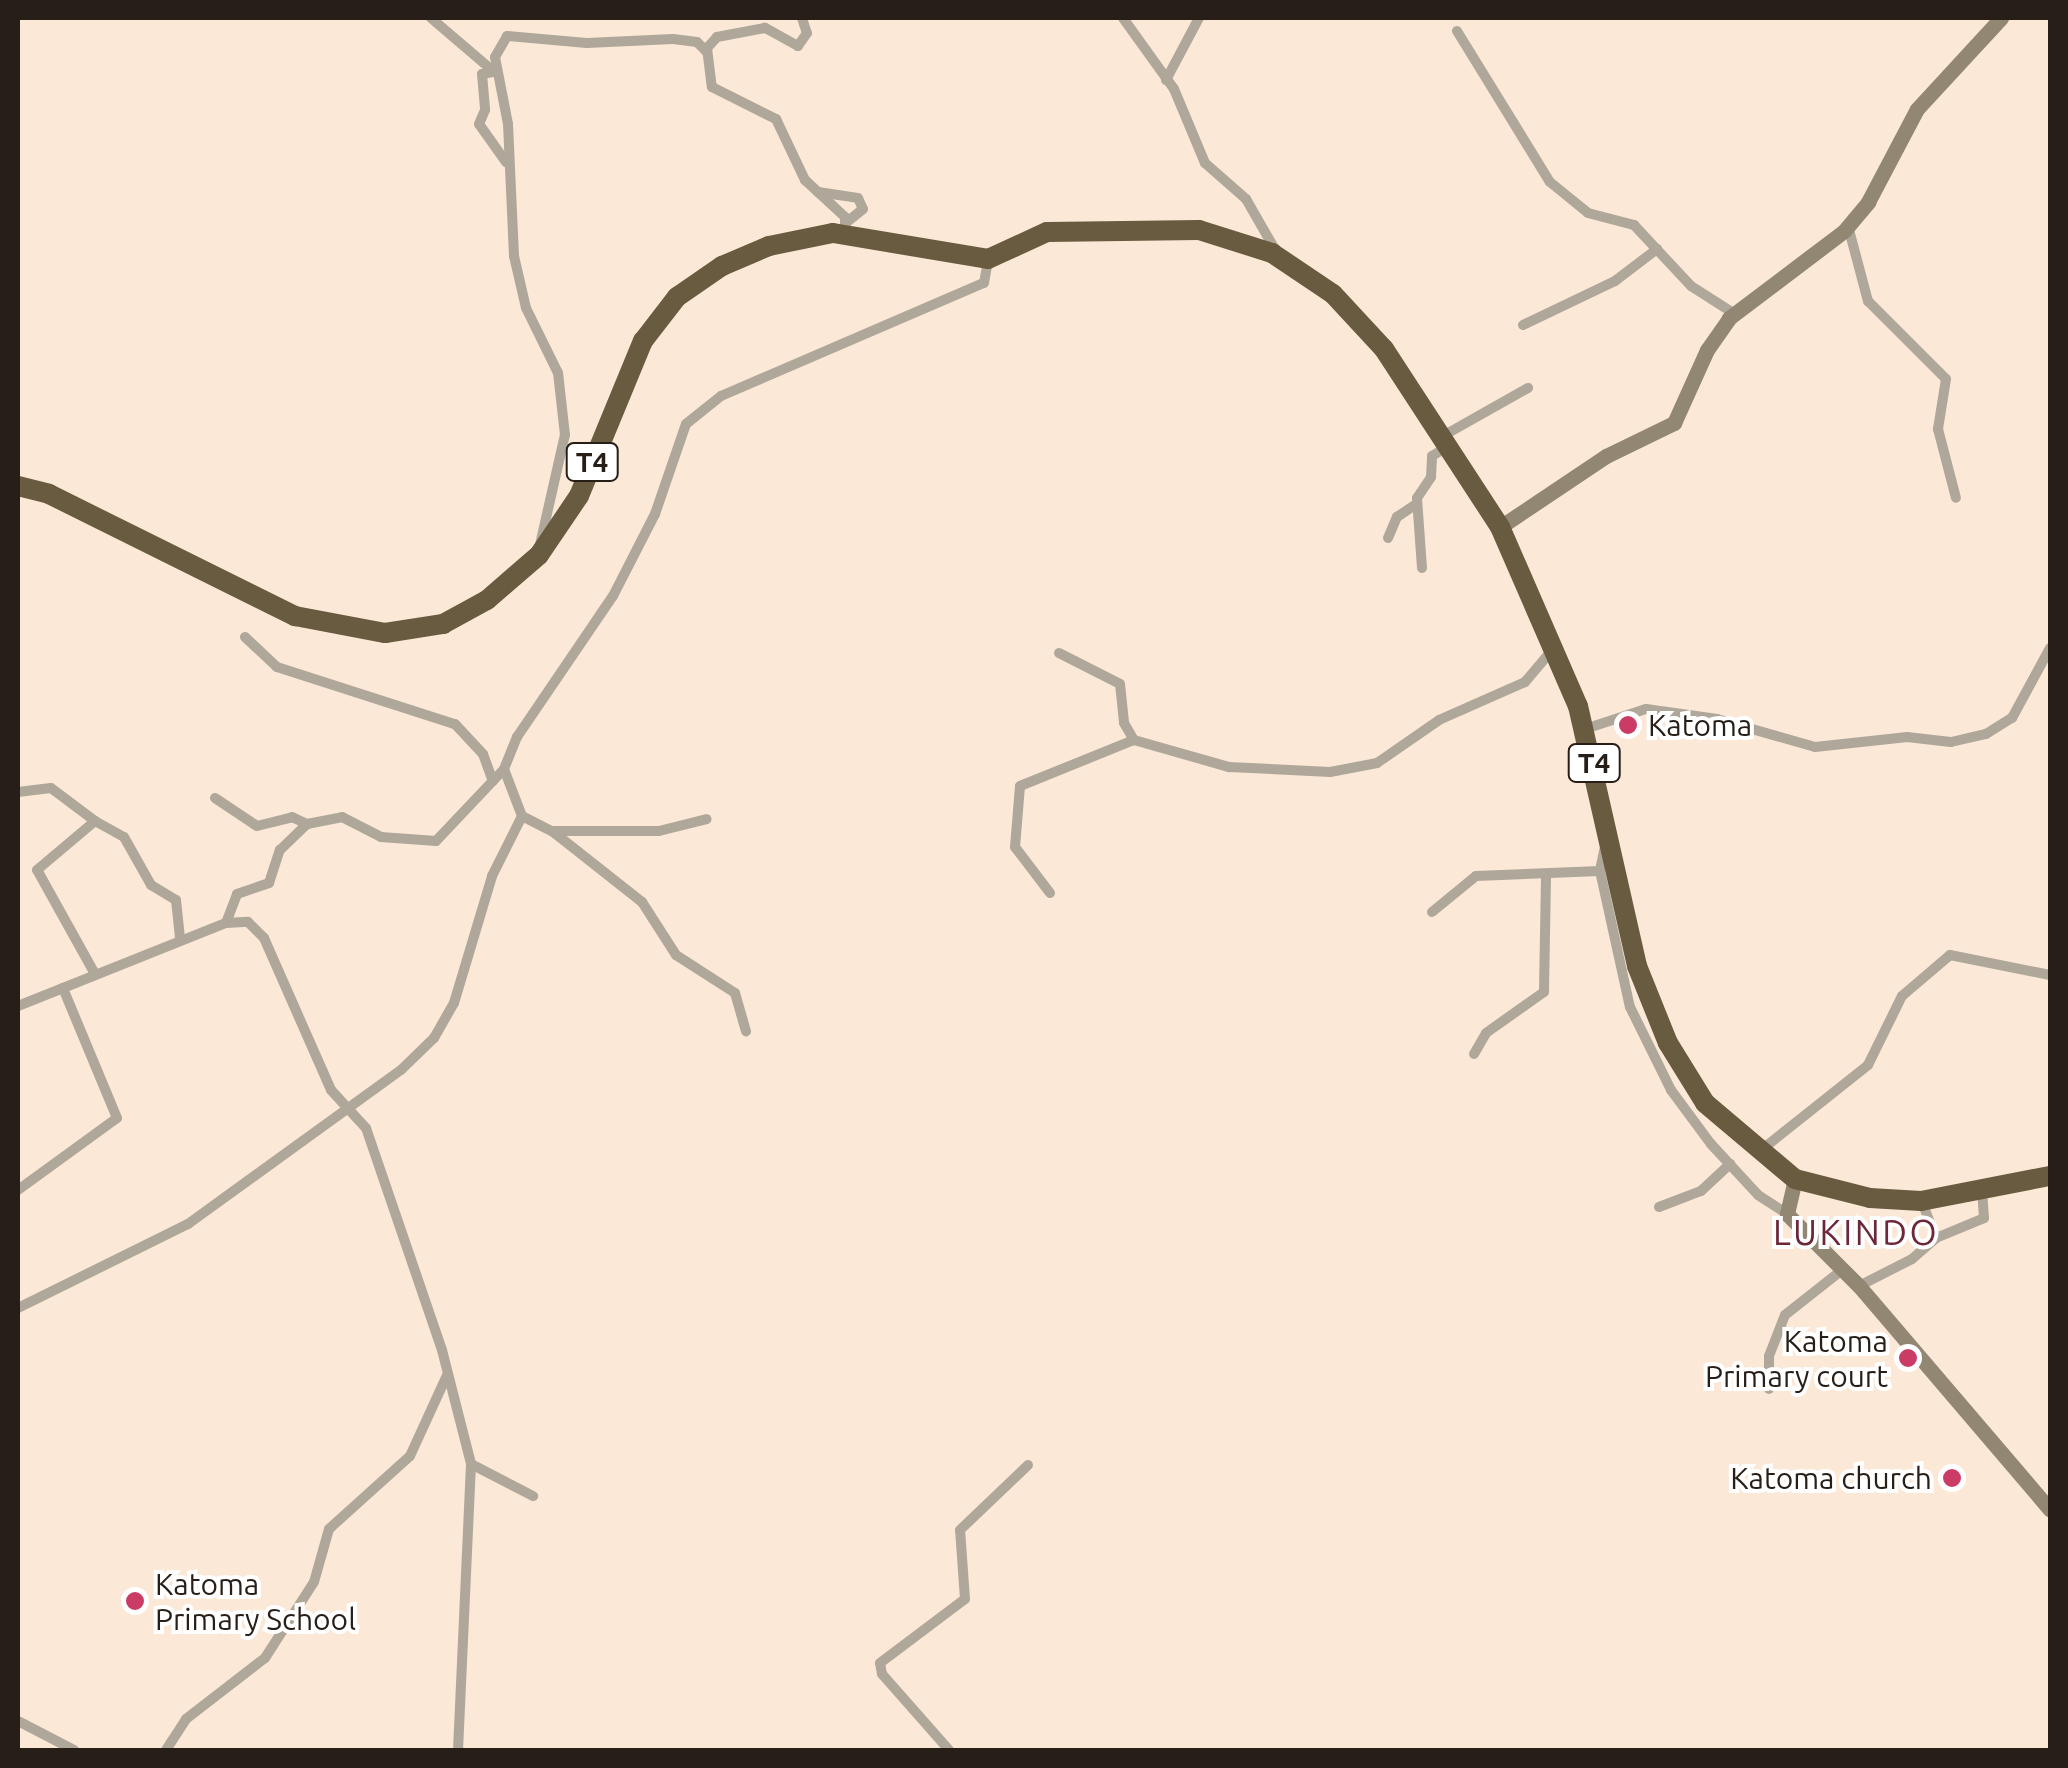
<!DOCTYPE html>
<html>
<head>
<meta charset="utf-8">
<style>
	body { margin:0 }
	#map { position:relative; width:2068px; height:1768px; overflow:hidden; background:#fce8d7; font-family:Ubuntu,sans-serif }
	div>[style] { position:absolute }
	.street>* { height:10px; margin:-5px; padding:0 5px; transform-origin:5px; border-radius:5px; background:#afa89a }
	.secondary>* { height:15px; margin:-7.5px; padding:0 7.5px; transform-origin:7.5px; border-radius:7.5px; background:#918773 }
	.highway>* { height:20px; margin:-10px; padding:0 10px; transform-origin:10px; border-radius:10px; background:#695b3f }
	.dots>* { width:28px; height:28px; translate:-50% -50%; box-sizing:border-box; border:5px solid #fff; border-radius:50% }
	span { translate:-50% -50%; white-space:nowrap; text-align:center; line-height:1.15; -webkit-text-stroke:8px #fff; paint-order:stroke }
	.shield-label span { padding:2px 8px; background:#fff; border:2px solid; border-radius:8px; -webkit-text-stroke-width:0 }
	.shield-label { font-size:28px; color:#271e17; font-weight:700 }
	.poi-label { font-size:30px; color:#271e17 }
	.left { translate:0 -50%; text-align:left }
	.right { translate:-100% -50%; text-align:right }
	.quarter-label { font-size:35px; color:#6c2738; letter-spacing:2.5px }
	.frame { position:absolute; inset:0; border:20px solid #271e17; pointer-events:none }
</style>
</head>
<body>
<div id="map">
	<div class="street">
		<i style="left:431px;top:18px;width:82px;rotate:40.5deg"></i>
		<i style="left:802px;top:18px;width:16px;rotate:72deg"></i>
		<i style="left:807px;top:33px;width:16px;rotate:125deg"></i>
		<i style="left:798px;top:46px;width:38px;rotate:-151deg"></i>
		<i style="left:765px;top:28px;width:49px;rotate:169.4deg"></i>
		<i style="left:717px;top:37px;width:15px;rotate:132deg"></i>
		<i style="left:707px;top:48px;width:39px;rotate:83deg"></i>
		<i style="left:712px;top:87px;width:72px;rotate:26.6deg"></i>
		<i style="left:776px;top:119px;width:68px;rotate:64.6deg"></i>
		<i style="left:805px;top:180px;width:54px;rotate:42.8deg"></i>
		<i style="left:845px;top:217px;width:16px;rotate:90deg"></i>
		<i style="left:1123px;top:18px;width:87px;rotate:54.3deg"></i>
		<i style="left:1174px;top:89px;width:80px;rotate:67.3deg"></i>
		<i style="left:1205px;top:163px;width:55px;rotate:41.3deg"></i>
		<i style="left:1246px;top:199px;width:62px;rotate:60.1deg"></i>
		<i style="left:1457px;top:31px;width:177px;rotate:58.4deg"></i>
		<i style="left:1550px;top:182px;width:49px;rotate:39.2deg"></i>
		<i style="left:1588px;top:213px;width:48px;rotate:14.6deg"></i>
		<i style="left:1634px;top:225px;width:83px;rotate:46.9deg"></i>
		<i style="left:1691px;top:286px;width:52px;rotate:32.5deg"></i>
		<i style="left:493px;top:72px;width:11px;rotate:170deg"></i>
		<i style="left:482px;top:74px;width:36px;rotate:85deg"></i>
		<i style="left:485px;top:110px;width:15px;rotate:113deg"></i>
		<i style="left:479px;top:124px;width:47px;rotate:54.6deg"></i>
		<i style="left:1166px;top:80px;width:70px;rotate:-62deg"></i>
		<i style="left:818px;top:192px;width:40px;rotate:8.5deg"></i>
		<i style="left:858px;top:198px;width:12px;rotate:66deg"></i>
		<i style="left:863px;top:209px;width:22px;rotate:141deg"></i>
		<i style="left:1848px;top:226px;width:78px;rotate:75.1deg"></i>
		<i style="left:1868px;top:301px;width:110px;rotate:45deg"></i>
		<i style="left:1946px;top:379px;width:51px;rotate:99.1deg"></i>
		<i style="left:1938px;top:429px;width:71px;rotate:75.4deg"></i>
		<i style="left:1523px;top:325px;width:102px;rotate:-25.6deg"></i>
		<i style="left:1615px;top:281px;width:53px;rotate:-37.3deg"></i>
		<i style="left:1441px;top:437px;width:100px;rotate:-29.4deg"></i>
		<i style="left:1388px;top:538px;width:23px;rotate:-67deg"></i>
		<i style="left:1397px;top:517px;width:23px;rotate:-34deg"></i>
		<i style="left:539px;top:549px;width:117px;rotate:-77.2deg"></i>
		<i style="left:565px;top:435px;width:62px;rotate:-96.4deg"></i>
		<i style="left:558px;top:373px;width:72px;rotate:-116.2deg"></i>
		<i style="left:526px;top:308px;width:53px;rotate:-103deg"></i>
		<i style="left:514px;top:256px;width:132px;rotate:-92.6deg"></i>
		<i style="left:508px;top:124px;width:68px;rotate:-101deg"></i>
		<i style="left:495px;top:57px;width:24px;rotate:-60deg"></i>
		<i style="left:507px;top:36px;width:80px;rotate:5deg"></i>
		<i style="left:587px;top:43px;width:86px;rotate:-2.7deg"></i>
		<i style="left:673px;top:39px;width:24px;rotate:7deg"></i>
		<i style="left:697px;top:42px;width:14px;rotate:45deg"></i>
		<i style="left:1422px;top:568px;width:70px;rotate:-94.1deg"></i>
		<i style="left:1417px;top:498px;width:25px;rotate:-56deg"></i>
		<i style="left:1431px;top:477px;width:21px;rotate:-87deg"></i>
		<i style="left:1432px;top:456px;width:17px;rotate:-31deg"></i>
		<i style="left:245px;top:637px;width:44px;rotate:43.2deg"></i>
		<i style="left:277px;top:667px;width:187px;rotate:17.8deg"></i>
		<i style="left:455px;top:724px;width:41px;rotate:47deg"></i>
		<i style="left:483px;top:754px;width:29px;rotate:70deg"></i>
		<i style="left:1059px;top:653px;width:68px;rotate:26.9deg"></i>
		<i style="left:1120px;top:684px;width:39px;rotate:84deg"></i>
		<i style="left:1124px;top:723px;width:20px;rotate:60deg"></i>
		<i style="left:1134px;top:740px;width:99px;rotate:15.9deg"></i>
		<i style="left:1229px;top:767px;width:101px;rotate:2.8deg"></i>
		<i style="left:1330px;top:772px;width:48px;rotate:-10.8deg"></i>
		<i style="left:1377px;top:763px;width:75px;rotate:-34.7deg"></i>
		<i style="left:1439px;top:720px;width:94px;rotate:-23.8deg"></i>
		<i style="left:1525px;top:682px;width:42px;rotate:-49.8deg"></i>
		<i style="left:1585px;top:729px;width:64px;rotate:-18.2deg"></i>
		<i style="left:1646px;top:709px;width:72px;rotate:8deg"></i>
		<i style="left:1717px;top:719px;width:102px;rotate:15.9deg"></i>
		<i style="left:1815px;top:747px;width:93px;rotate:-6.2deg"></i>
		<i style="left:1907px;top:737px;width:44px;rotate:6.5deg"></i>
		<i style="left:1951px;top:742px;width:36px;rotate:-13deg"></i>
		<i style="left:1986px;top:734px;width:31px;rotate:-32deg"></i>
		<i style="left:2012px;top:718px;width:80px;rotate:-61.5deg"></i>
		<i style="left:18px;top:792px;width:33px;rotate:-7deg"></i>
		<i style="left:51px;top:788px;width:55px;rotate:36.9deg"></i>
		<i style="left:215px;top:798px;width:50px;rotate:33.7deg"></i>
		<i style="left:257px;top:826px;width:36px;rotate:-14deg"></i>
		<i style="left:292px;top:817px;width:17px;rotate:25deg"></i>
		<i style="left:522px;top:816px;width:34px;rotate:27deg"></i>
		<i style="left:552px;top:831px;width:115px;rotate:38.3deg"></i>
		<i style="left:642px;top:902px;width:63px;rotate:57.3deg"></i>
		<i style="left:676px;top:955px;width:70px;rotate:32.8deg"></i>
		<i style="left:735px;top:993px;width:40px;rotate:74deg"></i>
		<i style="left:553px;top:831px;width:106px"></i>
		<i style="left:659px;top:831px;width:49px;rotate:-14deg"></i>
		<i style="left:1606px;top:842px;width:30px;rotate:102deg"></i>
		<i style="left:1600px;top:871px;width:139px;rotate:77.6deg"></i>
		<i style="left:1630px;top:1007px;width:93px;rotate:63.7deg"></i>
		<i style="left:1671px;top:1090px;width:67px;rotate:53.5deg"></i>
		<i style="left:1711px;top:1144px;width:69px;rotate:47.3deg"></i>
		<i style="left:1758px;top:1195px;width:35px;rotate:33deg"></i>
		<i style="left:1050px;top:893px;width:58px;rotate:-127.3deg"></i>
		<i style="left:1015px;top:847px;width:61px;rotate:-85.3deg"></i>
		<i style="left:1020px;top:786px;width:123px;rotate:-22deg"></i>
		<i style="left:1432px;top:912px;width:57px;rotate:-39.3deg"></i>
		<i style="left:1476px;top:876px;width:124px;rotate:-2.3deg"></i>
		<i style="left:226px;top:923px;width:22px;rotate:-3deg"></i>
		<i style="left:248px;top:922px;width:23px;rotate:45deg"></i>
		<i style="left:264px;top:938px;width:166px;rotate:66.2deg"></i>
		<i style="left:331px;top:1090px;width:52px;rotate:47.4deg"></i>
		<i style="left:366px;top:1128px;width:235px;rotate:71.1deg"></i>
		<i style="left:442px;top:1350px;width:118px;rotate:75.7deg"></i>
		<i style="left:471px;top:1464px;width:286px;rotate:92.6deg"></i>
		<i style="left:95px;top:974px;width:119px;rotate:-119.1deg"></i>
		<i style="left:37px;top:870px;width:76px;rotate:-40.2deg"></i>
		<i style="left:95px;top:821px;width:33px;rotate:29deg"></i>
		<i style="left:124px;top:837px;width:55px;rotate:60.6deg"></i>
		<i style="left:151px;top:885px;width:29px;rotate:31deg"></i>
		<i style="left:176px;top:900px;width:38px;rotate:84deg"></i>
		<i style="left:18px;top:1006px;width:224px;rotate:-21.8deg"></i>
		<i style="left:226px;top:923px;width:31px;rotate:-69deg"></i>
		<i style="left:237px;top:894px;width:34px;rotate:-19deg"></i>
		<i style="left:269px;top:883px;width:35px;rotate:-72deg"></i>
		<i style="left:280px;top:850px;width:37px;rotate:-44deg"></i>
		<i style="left:307px;top:824px;width:36px;rotate:-11deg"></i>
		<i style="left:342px;top:817px;width:44px;rotate:27.1deg"></i>
		<i style="left:381px;top:837px;width:55px;rotate:4.2deg"></i>
		<i style="left:436px;top:841px;width:99px;rotate:-46.6deg"></i>
		<i style="left:504px;top:769px;width:35px;rotate:-68deg"></i>
		<i style="left:517px;top:737px;width:171px;rotate:-55.8deg"></i>
		<i style="left:613px;top:596px;width:92px;rotate:-62.9deg"></i>
		<i style="left:655px;top:514px;width:95px;rotate:-71deg"></i>
		<i style="left:686px;top:424px;width:45px;rotate:-38.7deg"></i>
		<i style="left:721px;top:396px;width:286px;rotate:-23.3deg"></i>
		<i style="left:984px;top:283px;width:23px;rotate:-80deg"></i>
		<i style="left:1474px;top:1054px;width:24px;rotate:-60deg"></i>
		<i style="left:1486px;top:1033px;width:71px;rotate:-35.3deg"></i>
		<i style="left:1544px;top:992px;width:115px;rotate:-89deg"></i>
		<i style="left:1760px;top:1151px;width:138px;rotate:-38.5deg"></i>
		<i style="left:1868px;top:1065px;width:77px;rotate:-63.8deg"></i>
		<i style="left:1902px;top:996px;width:63px;rotate:-40.5deg"></i>
		<i style="left:1950px;top:955px;width:102px;rotate:11.3deg"></i>
		<i style="left:18px;top:1190px;width:122px;rotate:-36deg"></i>
		<i style="left:117px;top:1118px;width:141px;rotate:-112.6deg"></i>
		<i style="left:1922px;top:1202px;width:39px;rotate:69deg"></i>
		<i style="left:1659px;top:1207px;width:45px;rotate:-20.9deg"></i>
		<i style="left:1701px;top:1191px;width:40px;rotate:-43deg"></i>
		<i style="left:1859px;top:1286px;width:59px;rotate:-27deg"></i>
		<i style="left:1912px;top:1259px;width:32px;rotate:-41deg"></i>
		<i style="left:1936px;top:1238px;width:52px;rotate:-22.6deg"></i>
		<i style="left:1984px;top:1218px;width:27px;rotate:-94deg"></i>
		<i style="left:18px;top:1308px;width:190px;rotate:-26.3deg"></i>
		<i style="left:188px;top:1224px;width:264px;rotate:-35.9deg"></i>
		<i style="left:402px;top:1069px;width:45px;rotate:-44.1deg"></i>
		<i style="left:434px;top:1038px;width:40px;rotate:-60.3deg"></i>
		<i style="left:454px;top:1003px;width:133px;rotate:-73.3deg"></i>
		<i style="left:492px;top:876px;width:67px;rotate:-63.4deg"></i>
		<i style="left:522px;top:816px;width:50px;rotate:-111deg"></i>
		<i style="left:1769px;top:1389px;width:33px;rotate:-90deg"></i>
		<i style="left:1769px;top:1356px;width:44px;rotate:-68.7deg"></i>
		<i style="left:1785px;top:1315px;width:73px;rotate:-38.3deg"></i>
		<i style="left:471px;top:1464px;width:70px;rotate:27.3deg"></i>
		<i style="left:18px;top:1721px;width:63px;rotate:27.4deg"></i>
		<i style="left:166px;top:1750px;width:37px;rotate:-57deg"></i>
		<i style="left:186px;top:1719px;width:100px;rotate:-37.7deg"></i>
		<i style="left:265px;top:1658px;width:90px;rotate:-57.2deg"></i>
		<i style="left:314px;top:1582px;width:55px;rotate:-74.2deg"></i>
		<i style="left:329px;top:1529px;width:109px;rotate:-42deg"></i>
		<i style="left:410px;top:1456px;width:89px;rotate:-65.4deg"></i>
		<i style="left:949px;top:1750px;width:101px;rotate:-131.4deg"></i>
		<i style="left:882px;top:1674px;width:11px;rotate:-100deg"></i>
		<i style="left:880px;top:1663px;width:106px;rotate:-37deg"></i>
		<i style="left:965px;top:1599px;width:69px;rotate:-94.1deg"></i>
		<i style="left:960px;top:1530px;width:94px;rotate:-43.7deg"></i>
	</div>
	<div class="secondary">
		<i style="left:1500px;top:527px;width:128px;rotate:-33.8deg"></i>
		<i style="left:1606px;top:456px;width:76px;rotate:-25.9deg"></i>
		<i style="left:1674px;top:423px;width:80px;rotate:-65.7deg"></i>
		<i style="left:1707px;top:350px;width:39px;rotate:-55deg"></i>
		<i style="left:1729px;top:318px;width:144px;rotate:-37.1deg"></i>
		<i style="left:1844px;top:231px;width:38px;rotate:-50deg"></i>
		<i style="left:1868px;top:202px;width:105px;rotate:-62.2deg"></i>
		<i style="left:1917px;top:109px;width:124px;rotate:-47.3deg"></i>
		<i style="left:1795px;top:1179px;width:36px;rotate:103deg"></i>
		<i style="left:1787px;top:1214px;width:102px;rotate:45deg"></i>
		<i style="left:1859px;top:1286px;width:294px;rotate:49.5deg"></i>
	</div>
	<div class="highway">
		<i style="left:18px;top:486px;width:32px;rotate:14deg"></i>
		<i style="left:49px;top:494px;width:275px;rotate:26.4deg"></i>
		<i style="left:295px;top:616px;width:92px;rotate:10.7deg"></i>
		<i style="left:385px;top:633px;width:59px;rotate:-8.8deg"></i>
		<i style="left:443px;top:624px;width:50px;rotate:-28.6deg"></i>
		<i style="left:487px;top:600px;width:69px;rotate:-40.9deg"></i>
		<i style="left:539px;top:555px;width:71px;rotate:-55.9deg"></i>
		<i style="left:579px;top:496px;width:168px;rotate:-67.6deg"></i>
		<i style="left:643px;top:341px;width:56px;rotate:-52.3deg"></i>
		<i style="left:677px;top:297px;width:55px;rotate:-34.6deg"></i>
		<i style="left:722px;top:266px;width:51px;rotate:-23.1deg"></i>
		<i style="left:769px;top:246px;width:65px;rotate:-11.5deg"></i>
		<i style="left:833px;top:233px;width:157px;rotate:9.5deg"></i>
		<i style="left:988px;top:259px;width:65px;rotate:-24.6deg"></i>
		<i style="left:1047px;top:232px;width:152px;rotate:-0.8deg"></i>
		<i style="left:1199px;top:230px;width:77px;rotate:17.5deg"></i>
		<i style="left:1272px;top:253px;width:73px;rotate:33.9deg"></i>
		<i style="left:1333px;top:294px;width:75px;rotate:47.2deg"></i>
		<i style="left:1384px;top:349px;width:212px;rotate:56.9deg"></i>
		<i style="left:1500px;top:527px;width:195px;rotate:66.5deg"></i>
		<i style="left:1578px;top:706px;width:267px;rotate:77.2deg"></i>
		<i style="left:1637px;top:966px;width:83px;rotate:68.1deg"></i>
		<i style="left:1668px;top:1043px;width:70px;rotate:58.3deg"></i>
		<i style="left:1705px;top:1103px;width:118px;rotate:40.2deg"></i>
		<i style="left:1795px;top:1179px;width:77px;rotate:14.2deg"></i>
		<i style="left:1870px;top:1198px;width:51px;rotate:3.4deg"></i>
		<i style="left:1921px;top:1201px;width:131px;rotate:-11deg"></i>
	</div>
	<div class="dots">
		<i style="left:1628px;top:725px;background:#ca3c65"></i>
		<i style="left:1908px;top:1358px;background:#ca3c65"></i>
		<i style="left:1952px;top:1478px;background:#ca3c65"></i>
		<i style="left:135px;top:1601px;background:#ca3c65"></i>
	</div>
	<div class="shield-label">
		<span style="left:592px;top:462px">T4</span>
		<span style="left:1594px;top:763px">T4</span>
	</div>
	<div class="poi-label">
		<span class="left" style="left:1648px;top:725px">Katoma</span>
		<span class="right" style="left:1888px;top:1358px">Katoma<br>Primary court</span>
		<span class="right" style="left:1932px;top:1478px">Katoma church</span>
		<span class="left" style="left:155px;top:1601px">Katoma<br>Primary School</span>
	</div>
	<div class="quarter-label">
		<span style="left:1856px;top:1232px">LUKINDO</span>
	</div>
	<div class="frame"></div>
</div>
</body>
</html>
